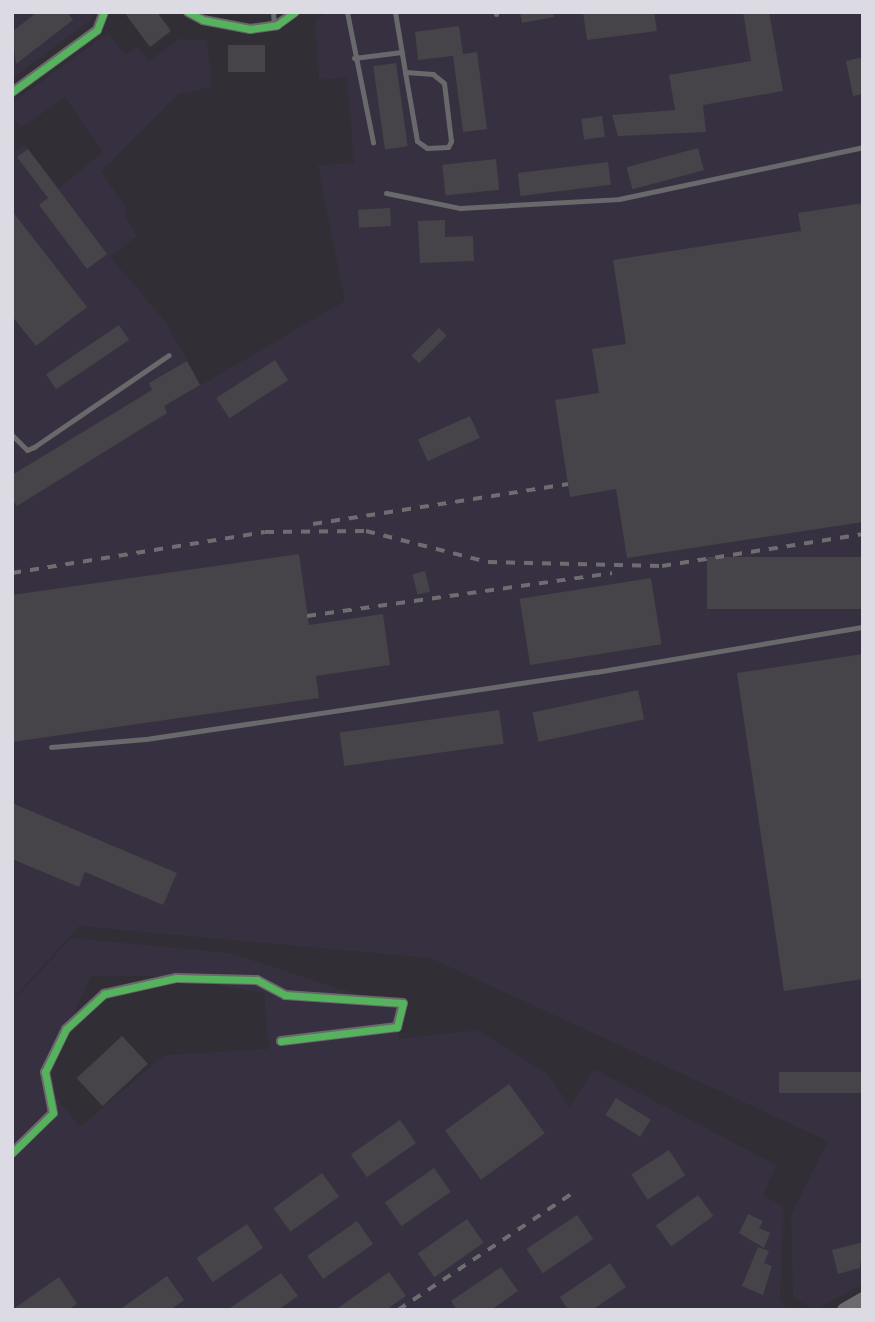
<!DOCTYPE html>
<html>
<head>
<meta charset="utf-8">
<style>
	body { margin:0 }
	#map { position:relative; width:875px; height:1322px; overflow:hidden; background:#312f35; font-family:"Nunito Sans",sans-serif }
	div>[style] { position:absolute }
	.built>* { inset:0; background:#363040 }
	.building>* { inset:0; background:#464449; transform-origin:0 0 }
	.lane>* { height:5px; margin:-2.5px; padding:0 2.5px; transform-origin:2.5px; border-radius:2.5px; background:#69686b }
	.street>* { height:10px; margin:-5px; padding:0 5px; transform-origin:5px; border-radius:5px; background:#69686b }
	.secondary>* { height:14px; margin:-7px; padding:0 7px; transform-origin:7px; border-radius:7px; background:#6c6a6f }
	.rail>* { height:3.5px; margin-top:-1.75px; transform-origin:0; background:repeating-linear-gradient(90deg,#6e6d70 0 9px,transparent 0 18px) }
	.cycleway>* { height:7px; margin:-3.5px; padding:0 3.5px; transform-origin:3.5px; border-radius:3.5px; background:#56b35d }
	span { translate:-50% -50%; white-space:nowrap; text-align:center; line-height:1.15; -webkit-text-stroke:6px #17151b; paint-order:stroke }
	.frame { position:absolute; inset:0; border:14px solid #dcdae2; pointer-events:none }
</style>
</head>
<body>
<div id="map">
	<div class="built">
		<i style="clip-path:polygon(12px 12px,88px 12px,93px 18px,12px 79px)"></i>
		<i style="clip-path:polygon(328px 12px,863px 12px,863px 1284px,815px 1310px,793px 1298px,791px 1215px,828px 1141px,430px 958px,79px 926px,12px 1000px,12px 153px,24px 144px,59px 188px,103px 152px,65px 97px,21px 128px,12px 116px,12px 103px,108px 33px,126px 55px,137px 47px,149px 61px,179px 39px,207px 40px,212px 87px,178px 94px,101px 172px,125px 206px,125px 216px,137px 236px,110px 257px,165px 321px,201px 385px,345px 301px,318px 165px,354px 163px,347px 77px,319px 80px,315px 20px)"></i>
		<i style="clip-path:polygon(evenodd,71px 938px,230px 953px,396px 1007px,399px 1039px,477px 1030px,548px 1074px,570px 1107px,594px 1069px,776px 1165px,763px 1195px,783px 1206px,780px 1300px,789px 1310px,12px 1310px,12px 1002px,71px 938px,91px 976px,162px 976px,264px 993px,269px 1049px,165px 1055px,80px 1127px,42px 1081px,91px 976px)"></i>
	</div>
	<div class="building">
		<i style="clip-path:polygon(37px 12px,67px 12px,73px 20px,16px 64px,12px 32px)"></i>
		<i style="clip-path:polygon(124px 12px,157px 12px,171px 31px,150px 47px)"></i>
		<i style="clip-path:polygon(520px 12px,553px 12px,554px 17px,522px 23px)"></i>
		<i style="clip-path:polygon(583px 12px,654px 12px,657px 31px,587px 40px)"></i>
		<i style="clip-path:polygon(743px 12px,769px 12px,783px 91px,703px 105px,706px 132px,618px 136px,612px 115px,675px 110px,669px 75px,751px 61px)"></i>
		<i style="clip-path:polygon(459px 26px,463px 54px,477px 52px,487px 129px,463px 132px,453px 56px,418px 60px,415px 32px)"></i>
		<i style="left:228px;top:45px;width:37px;height:27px"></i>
		<i style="clip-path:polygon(863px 57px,863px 94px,853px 96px,846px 61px)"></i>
		<i style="left:396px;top:63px;width:84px;height:23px;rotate:82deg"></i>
		<i style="left:602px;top:116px;width:21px;height:21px;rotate:82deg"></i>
		<i style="left:698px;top:148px;width:23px;height:74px;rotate:75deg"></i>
		<i style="clip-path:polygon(28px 149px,107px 254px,87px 269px,39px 205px,48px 198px,17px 157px)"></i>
		<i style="left:496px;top:159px;width:31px;height:54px;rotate:84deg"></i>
		<i style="left:608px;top:162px;width:23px;height:91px;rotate:83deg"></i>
		<i style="clip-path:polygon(863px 203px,863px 522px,627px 558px,616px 489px,570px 497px,555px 400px,599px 393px,592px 349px,626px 344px,613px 260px,801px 231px,798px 213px)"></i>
		<i style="left:390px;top:208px;width:18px;height:32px;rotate:87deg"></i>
		<i style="clip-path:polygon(12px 211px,87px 307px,36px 346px,12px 316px)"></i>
		<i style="clip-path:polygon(445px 220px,445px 237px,473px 236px,474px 261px,420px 263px,418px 221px)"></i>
		<i style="left:119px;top:325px;width:18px;height:88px;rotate:56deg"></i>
		<i style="left:439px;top:328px;width:11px;height:39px;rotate:45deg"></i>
		<i style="left:275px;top:360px;width:24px;height:70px;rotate:57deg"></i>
		<i style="clip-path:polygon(187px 361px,200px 385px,164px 406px,167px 413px,17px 506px,12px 498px,12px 475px,152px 390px,149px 383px)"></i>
		<i style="left:470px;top:416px;width:24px;height:57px;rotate:66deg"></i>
		<i style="clip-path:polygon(299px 554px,309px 625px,383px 614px,390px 665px,316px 676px,319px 698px,12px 742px,12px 595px)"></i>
		<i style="left:863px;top:557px;width:52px;height:156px;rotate:90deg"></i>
		<i style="left:425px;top:571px;width:21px;height:13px;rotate:76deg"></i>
		<i style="left:651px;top:578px;width:67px;height:133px;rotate:81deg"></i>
		<i style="clip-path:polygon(863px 654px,863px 979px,784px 991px,737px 673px)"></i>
		<i style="left:638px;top:690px;width:30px;height:108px;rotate:78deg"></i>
		<i style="left:499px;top:710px;width:34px;height:161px;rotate:82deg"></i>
		<i style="clip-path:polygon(12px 803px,177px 873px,163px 905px,85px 872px,79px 887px,12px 859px)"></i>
		<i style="left:122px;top:1036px;width:38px;height:62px;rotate:47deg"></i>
		<i style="left:863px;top:1072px;width:21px;height:84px;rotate:90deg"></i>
		<i style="left:509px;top:1084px;width:61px;height:79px;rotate:54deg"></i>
		<i style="left:616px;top:1098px;width:41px;height:20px;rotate:32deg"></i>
		<i style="left:400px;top:1120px;width:28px;height:60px;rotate:55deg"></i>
		<i style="left:669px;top:1150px;width:30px;height:45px;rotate:57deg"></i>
		<i style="left:434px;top:1168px;width:29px;height:60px;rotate:55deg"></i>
		<i style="left:322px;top:1173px;width:29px;height:60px;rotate:54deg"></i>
		<i style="left:698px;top:1195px;width:26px;height:52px;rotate:54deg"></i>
		<i style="clip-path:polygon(748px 1214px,763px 1221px,759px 1228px,770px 1233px,764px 1248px,739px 1233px)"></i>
		<i style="left:577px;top:1215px;width:29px;height:61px;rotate:56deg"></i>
		<i style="left:467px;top:1219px;width:29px;height:60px;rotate:55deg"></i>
		<i style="left:357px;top:1221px;width:28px;height:61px;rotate:55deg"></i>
		<i style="left:247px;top:1224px;width:29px;height:61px;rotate:56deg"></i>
		<i style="clip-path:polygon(863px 1242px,860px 1268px,838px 1274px,832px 1250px)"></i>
		<i style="clip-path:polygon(758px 1247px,769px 1251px,764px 1263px,772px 1266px,763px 1295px,742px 1286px)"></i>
		<i style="clip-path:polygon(610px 1263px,626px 1287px,592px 1310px,568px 1310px,560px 1297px)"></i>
		<i style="clip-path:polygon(501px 1267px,518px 1291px,491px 1310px,457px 1310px,451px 1301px)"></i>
		<i style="clip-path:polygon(389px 1272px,406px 1296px,386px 1310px,335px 1310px)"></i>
		<i style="clip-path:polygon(281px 1273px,298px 1296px,278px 1310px,227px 1310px)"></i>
		<i style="clip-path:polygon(167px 1276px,184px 1300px,170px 1310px,119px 1310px)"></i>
		<i style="clip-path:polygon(59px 1277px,77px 1304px,68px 1310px,12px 1310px)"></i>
	</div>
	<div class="lane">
		<i style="left:273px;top:12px;width:14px;rotate:86deg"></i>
		<i style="left:347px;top:12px;width:133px;rotate:78.7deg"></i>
		<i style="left:395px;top:12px;width:61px;rotate:80.5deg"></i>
		<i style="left:405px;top:72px;width:70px;rotate:80.1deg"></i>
		<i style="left:417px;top:141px;width:12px;rotate:35deg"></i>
		<i style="left:427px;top:148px;width:21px;rotate:-3deg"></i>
		<i style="left:448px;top:147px;width:7px;rotate:-63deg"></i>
		<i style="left:451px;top:141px;width:58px;rotate:-96.9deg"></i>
		<i style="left:444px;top:83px;width:14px;rotate:-141deg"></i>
		<i style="left:433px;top:74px;width:28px;rotate:-176deg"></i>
		<i style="left:496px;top:12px;width:2px;rotate:90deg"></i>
		<i style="left:354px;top:58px;width:48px;rotate:-7.1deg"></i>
		<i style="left:386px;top:193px;width:76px;rotate:11.5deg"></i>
		<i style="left:460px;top:208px;width:159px;rotate:-3.2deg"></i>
		<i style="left:619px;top:199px;width:249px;rotate:-12deg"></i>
		<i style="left:12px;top:435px;width:21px;rotate:45deg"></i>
		<i style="left:27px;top:450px;width:8px;rotate:-23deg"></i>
		<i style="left:34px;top:447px;width:163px;rotate:-34.3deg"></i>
		<i style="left:51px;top:747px;width:95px;rotate:-4.8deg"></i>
		<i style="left:146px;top:739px;width:455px;rotate:-8.5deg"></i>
		<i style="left:596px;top:672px;width:271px;rotate:-9.6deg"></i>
	</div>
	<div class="street">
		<i style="left:188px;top:12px;width:17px;rotate:28deg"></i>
		<i style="left:203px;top:20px;width:48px;rotate:10.8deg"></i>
		<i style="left:250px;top:29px;width:27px;rotate:-8deg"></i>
		<i style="left:277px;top:25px;width:22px;rotate:-36deg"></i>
		<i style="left:12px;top:92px;width:105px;rotate:-36.1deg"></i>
		<i style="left:97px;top:30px;width:19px;rotate:-69deg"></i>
		<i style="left:12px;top:1153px;width:57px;rotate:-44.3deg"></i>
		<i style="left:53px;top:1113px;width:42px;rotate:-101deg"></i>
		<i style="left:45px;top:1072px;width:48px;rotate:-64deg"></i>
		<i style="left:66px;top:1029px;width:52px;rotate:-42.6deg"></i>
		<i style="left:104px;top:994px;width:74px;rotate:-12.5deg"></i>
		<i style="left:176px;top:978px;width:81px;rotate:1.4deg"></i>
		<i style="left:257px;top:980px;width:32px;rotate:28deg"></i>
		<i style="left:285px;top:995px;width:118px;rotate:3.9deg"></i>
		<i style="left:403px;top:1003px;width:25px;rotate:104deg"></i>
		<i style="left:397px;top:1027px;width:117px;rotate:173.1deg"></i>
	</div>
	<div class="secondary">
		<i style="left:844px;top:1310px;width:22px;rotate:-30deg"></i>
	</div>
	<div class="rail">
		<i style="left:313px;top:524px;width:258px;rotate:-8.9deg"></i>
		<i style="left:12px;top:573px;width:256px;rotate:-9.2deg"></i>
		<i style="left:265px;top:532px;width:101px;rotate:-0.6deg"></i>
		<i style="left:366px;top:531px;width:126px;rotate:14.3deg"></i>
		<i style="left:488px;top:562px;width:174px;rotate:1.3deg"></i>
		<i style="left:662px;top:566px;width:204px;rotate:-9deg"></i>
		<i style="left:307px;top:616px;width:308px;rotate:-8deg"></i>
		<i style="left:398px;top:1310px;width:214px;rotate:-33.8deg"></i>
	</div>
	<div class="cycleway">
		<i style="left:188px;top:12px;width:17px;rotate:28deg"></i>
		<i style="left:203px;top:20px;width:48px;rotate:10.8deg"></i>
		<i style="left:250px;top:29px;width:27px;rotate:-8deg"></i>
		<i style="left:277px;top:25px;width:22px;rotate:-36deg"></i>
		<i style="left:12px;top:92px;width:105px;rotate:-36.1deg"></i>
		<i style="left:97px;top:30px;width:19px;rotate:-69deg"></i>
		<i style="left:12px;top:1153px;width:57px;rotate:-44.3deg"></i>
		<i style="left:53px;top:1113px;width:42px;rotate:-101deg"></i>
		<i style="left:45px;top:1072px;width:48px;rotate:-64deg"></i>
		<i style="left:66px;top:1029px;width:52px;rotate:-42.6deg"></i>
		<i style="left:104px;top:994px;width:74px;rotate:-12.5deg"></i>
		<i style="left:176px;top:978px;width:81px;rotate:1.4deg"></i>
		<i style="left:257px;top:980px;width:32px;rotate:28deg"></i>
		<i style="left:285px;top:995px;width:118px;rotate:3.9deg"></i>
		<i style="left:403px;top:1003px;width:25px;rotate:104deg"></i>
		<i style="left:397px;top:1027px;width:117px;rotate:173.1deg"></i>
	</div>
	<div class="frame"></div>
</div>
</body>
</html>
